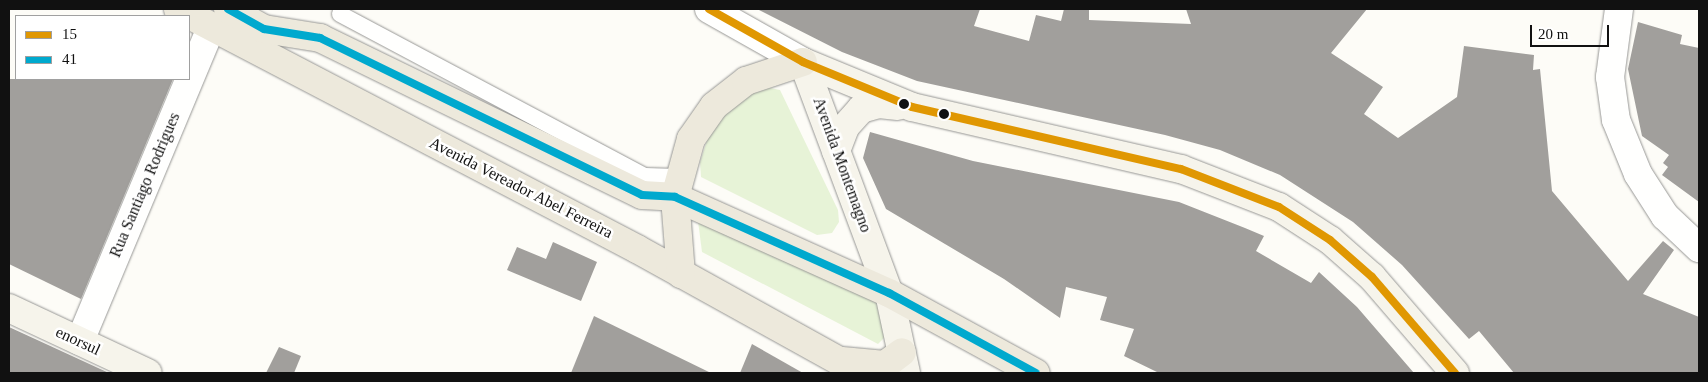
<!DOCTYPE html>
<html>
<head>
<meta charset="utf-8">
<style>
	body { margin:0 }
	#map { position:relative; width:1708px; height:382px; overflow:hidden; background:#fdfcf7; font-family:Georgia,serif }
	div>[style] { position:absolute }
	.green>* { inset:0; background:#e7f3d7 }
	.building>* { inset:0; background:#a19f9c }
	.roads { filter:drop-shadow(0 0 1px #979795) drop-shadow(0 0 1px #979795) }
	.lane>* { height:16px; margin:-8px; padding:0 8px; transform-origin:8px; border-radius:8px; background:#fffffe }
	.street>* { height:28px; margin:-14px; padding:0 14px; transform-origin:14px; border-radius:14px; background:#fffffe }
	.secondary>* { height:28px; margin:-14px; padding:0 14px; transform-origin:14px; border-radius:14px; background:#f6f4eb }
	.primary>* { height:28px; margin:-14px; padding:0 14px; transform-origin:14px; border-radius:14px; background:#ede9dc }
	.bus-1>* { height:8px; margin:-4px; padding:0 4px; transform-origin:4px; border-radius:4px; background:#e09702 }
	.bus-2>* { height:8px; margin:-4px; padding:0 4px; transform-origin:4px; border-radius:4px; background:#00a9ce }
	.dots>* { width:14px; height:14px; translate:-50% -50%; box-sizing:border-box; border:2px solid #fff; border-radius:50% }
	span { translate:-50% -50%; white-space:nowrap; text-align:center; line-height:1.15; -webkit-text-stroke:5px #fff; paint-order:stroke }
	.street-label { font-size:16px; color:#111 }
	.frame { position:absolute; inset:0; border:10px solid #111; pointer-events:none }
	.legend { position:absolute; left:15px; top:15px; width:175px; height:65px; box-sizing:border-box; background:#fff; border:1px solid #a0a0a0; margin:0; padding:6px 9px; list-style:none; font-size:15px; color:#111 }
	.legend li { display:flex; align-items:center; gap:10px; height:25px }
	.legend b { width:25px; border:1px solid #a0a0a0 }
	.scale { position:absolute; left:1530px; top:25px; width:79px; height:22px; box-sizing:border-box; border:2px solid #111; border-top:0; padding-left:6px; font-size:15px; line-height:18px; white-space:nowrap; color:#111; -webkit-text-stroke:4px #fff; paint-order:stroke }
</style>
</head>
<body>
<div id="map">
	<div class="green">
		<i style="clip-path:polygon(761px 86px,780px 90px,838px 210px,839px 222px,832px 233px,817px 235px,701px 177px,700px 162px,708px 137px,726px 111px)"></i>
		<i style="clip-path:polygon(698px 221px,870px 297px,882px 308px,887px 335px,878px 344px,702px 252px)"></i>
	</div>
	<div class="building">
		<i style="clip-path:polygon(757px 9px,980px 9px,974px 26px,1029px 41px,1036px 15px,1061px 21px,1064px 9px,1089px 9px,1089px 20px,1191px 24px,1186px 9px,1367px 9px,1331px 53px,1383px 87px,1364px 114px,1398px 138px,1457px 97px,1464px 46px,1534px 55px,1533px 70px,1540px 69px,1552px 191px,1628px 281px,1663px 241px,1674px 250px,1643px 294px,1699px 317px,1699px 373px,1514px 373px,1479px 331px,1469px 339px,1402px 265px,1353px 222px,1280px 175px,1220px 150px,1165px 135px,917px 81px,842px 52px)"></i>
		<i style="clip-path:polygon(1638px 22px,1682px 35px,1680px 44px,1699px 48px,1699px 202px,1662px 175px,1668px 167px,1663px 163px,1669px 155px,1642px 136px,1628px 69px)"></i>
		<i style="clip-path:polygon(9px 79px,173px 79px,81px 299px,9px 264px)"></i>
		<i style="clip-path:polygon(870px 132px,973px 161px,1179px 202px,1245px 228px,1264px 236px,1256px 251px,1311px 283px,1319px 272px,1357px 307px,1414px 373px,1159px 373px,1124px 356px,1134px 329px,1100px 320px,1107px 297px,1066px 287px,1060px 318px,1004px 279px,886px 209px,863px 158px)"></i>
		<i style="clip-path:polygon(553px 242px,597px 262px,581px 301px,507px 270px,517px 247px,546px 259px)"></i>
		<i style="clip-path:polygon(594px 316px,711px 373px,571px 373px)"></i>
		<i style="clip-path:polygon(9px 327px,46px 344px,109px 373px,9px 373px)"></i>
		<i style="clip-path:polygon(752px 344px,803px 373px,740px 373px)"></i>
		<i style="clip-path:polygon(279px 347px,301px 356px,294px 373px,266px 373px)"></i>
	</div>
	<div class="roads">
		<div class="lane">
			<i style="left:340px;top:14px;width:345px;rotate:28deg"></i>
			<i style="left:645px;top:176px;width:32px;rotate:2deg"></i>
		</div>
		<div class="street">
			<i style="left:709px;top:9px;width:108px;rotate:29.4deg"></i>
			<i style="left:1619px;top:9px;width:69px;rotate:97.5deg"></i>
			<i style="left:1610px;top:77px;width:43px;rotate:82.1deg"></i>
			<i style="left:1616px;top:120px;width:58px;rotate:67.8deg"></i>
			<i style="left:1638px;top:174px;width:50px;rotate:57.3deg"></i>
			<i style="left:1665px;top:216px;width:47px;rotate:43.3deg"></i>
			<i style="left:80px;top:341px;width:339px;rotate:-67.3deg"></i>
		</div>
		<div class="secondary">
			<i style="left:803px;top:62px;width:118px;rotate:22.4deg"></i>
			<i style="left:912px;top:107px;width:276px;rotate:13deg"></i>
			<i style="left:1181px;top:169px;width:105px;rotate:21.2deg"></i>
			<i style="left:1279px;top:207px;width:61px;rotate:32.9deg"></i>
			<i style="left:1330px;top:240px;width:56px;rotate:41.4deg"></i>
			<i style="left:1372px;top:277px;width:127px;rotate:49.2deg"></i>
			<i style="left:803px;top:62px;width:246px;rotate:69.6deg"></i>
			<i style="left:889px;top:293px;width:82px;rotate:78deg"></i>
			<i style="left:836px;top:151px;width:26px;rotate:-69deg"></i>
			<i style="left:845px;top:127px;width:24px;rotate:-48deg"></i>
			<i style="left:861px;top:109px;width:19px;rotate:-16deg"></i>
			<i style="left:879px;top:104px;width:19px;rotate:6deg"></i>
			<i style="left:9px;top:308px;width:153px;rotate:25.1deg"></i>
		</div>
		<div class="primary">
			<i style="left:178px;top:9px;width:518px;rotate:27.6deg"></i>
			<i style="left:637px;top:249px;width:256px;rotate:29deg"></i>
			<i style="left:228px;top:9px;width:41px;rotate:29.1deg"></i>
			<i style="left:264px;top:29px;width:57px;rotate:9.1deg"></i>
			<i style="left:320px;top:38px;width:358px;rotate:26deg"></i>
			<i style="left:642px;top:195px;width:33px;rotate:3deg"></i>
			<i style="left:675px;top:197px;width:235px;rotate:24.2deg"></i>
			<i style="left:889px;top:293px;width:167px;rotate:28.6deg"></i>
			<i style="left:681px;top:274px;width:77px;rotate:-94.5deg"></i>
			<i style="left:675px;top:197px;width:60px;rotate:-74.6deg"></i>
			<i style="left:691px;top:139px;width:40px;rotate:-55.1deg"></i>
			<i style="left:714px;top:106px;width:41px;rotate:-38deg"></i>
			<i style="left:746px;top:81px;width:60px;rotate:-18.4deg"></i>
			<i style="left:842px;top:361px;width:43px;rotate:5.3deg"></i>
			<i style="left:885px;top:365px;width:21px;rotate:-37deg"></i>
		</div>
	</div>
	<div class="bus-1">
		<i style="left:709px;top:9px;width:108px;rotate:29.4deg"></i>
		<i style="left:803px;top:62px;width:118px;rotate:22.4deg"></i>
		<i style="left:912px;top:107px;width:276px;rotate:13deg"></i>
		<i style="left:1181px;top:169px;width:105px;rotate:21.2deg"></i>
		<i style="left:1279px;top:207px;width:61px;rotate:32.9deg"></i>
		<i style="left:1330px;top:240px;width:56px;rotate:41.4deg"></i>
		<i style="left:1372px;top:277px;width:127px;rotate:49.2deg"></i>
	</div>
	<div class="bus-2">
		<i style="left:228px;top:9px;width:41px;rotate:29.1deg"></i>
		<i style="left:264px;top:29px;width:57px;rotate:9.1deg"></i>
		<i style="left:320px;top:38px;width:358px;rotate:26deg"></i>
		<i style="left:642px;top:195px;width:33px;rotate:3deg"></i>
		<i style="left:675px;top:197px;width:235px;rotate:24.2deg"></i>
		<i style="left:889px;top:293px;width:167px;rotate:28.6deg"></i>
	</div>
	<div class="dots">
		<i style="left:904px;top:104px;background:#111"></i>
		<i style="left:944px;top:114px;background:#111"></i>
	</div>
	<div class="street-label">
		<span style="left:842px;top:165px;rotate:70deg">Avenida Montemagno</span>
		<span style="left:145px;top:185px;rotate:-67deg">Rua Santiago Rodrigues</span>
		<span style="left:521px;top:188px;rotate:27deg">Avenida Vereador Abel Ferreira</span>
		<span style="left:78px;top:341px;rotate:25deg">enorsul</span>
	</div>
	<div class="frame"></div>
	<ul class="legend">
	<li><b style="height:6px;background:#e09702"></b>15</li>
	<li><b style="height:6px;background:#00a9ce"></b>41</li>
	</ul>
	<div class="scale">20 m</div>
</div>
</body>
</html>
